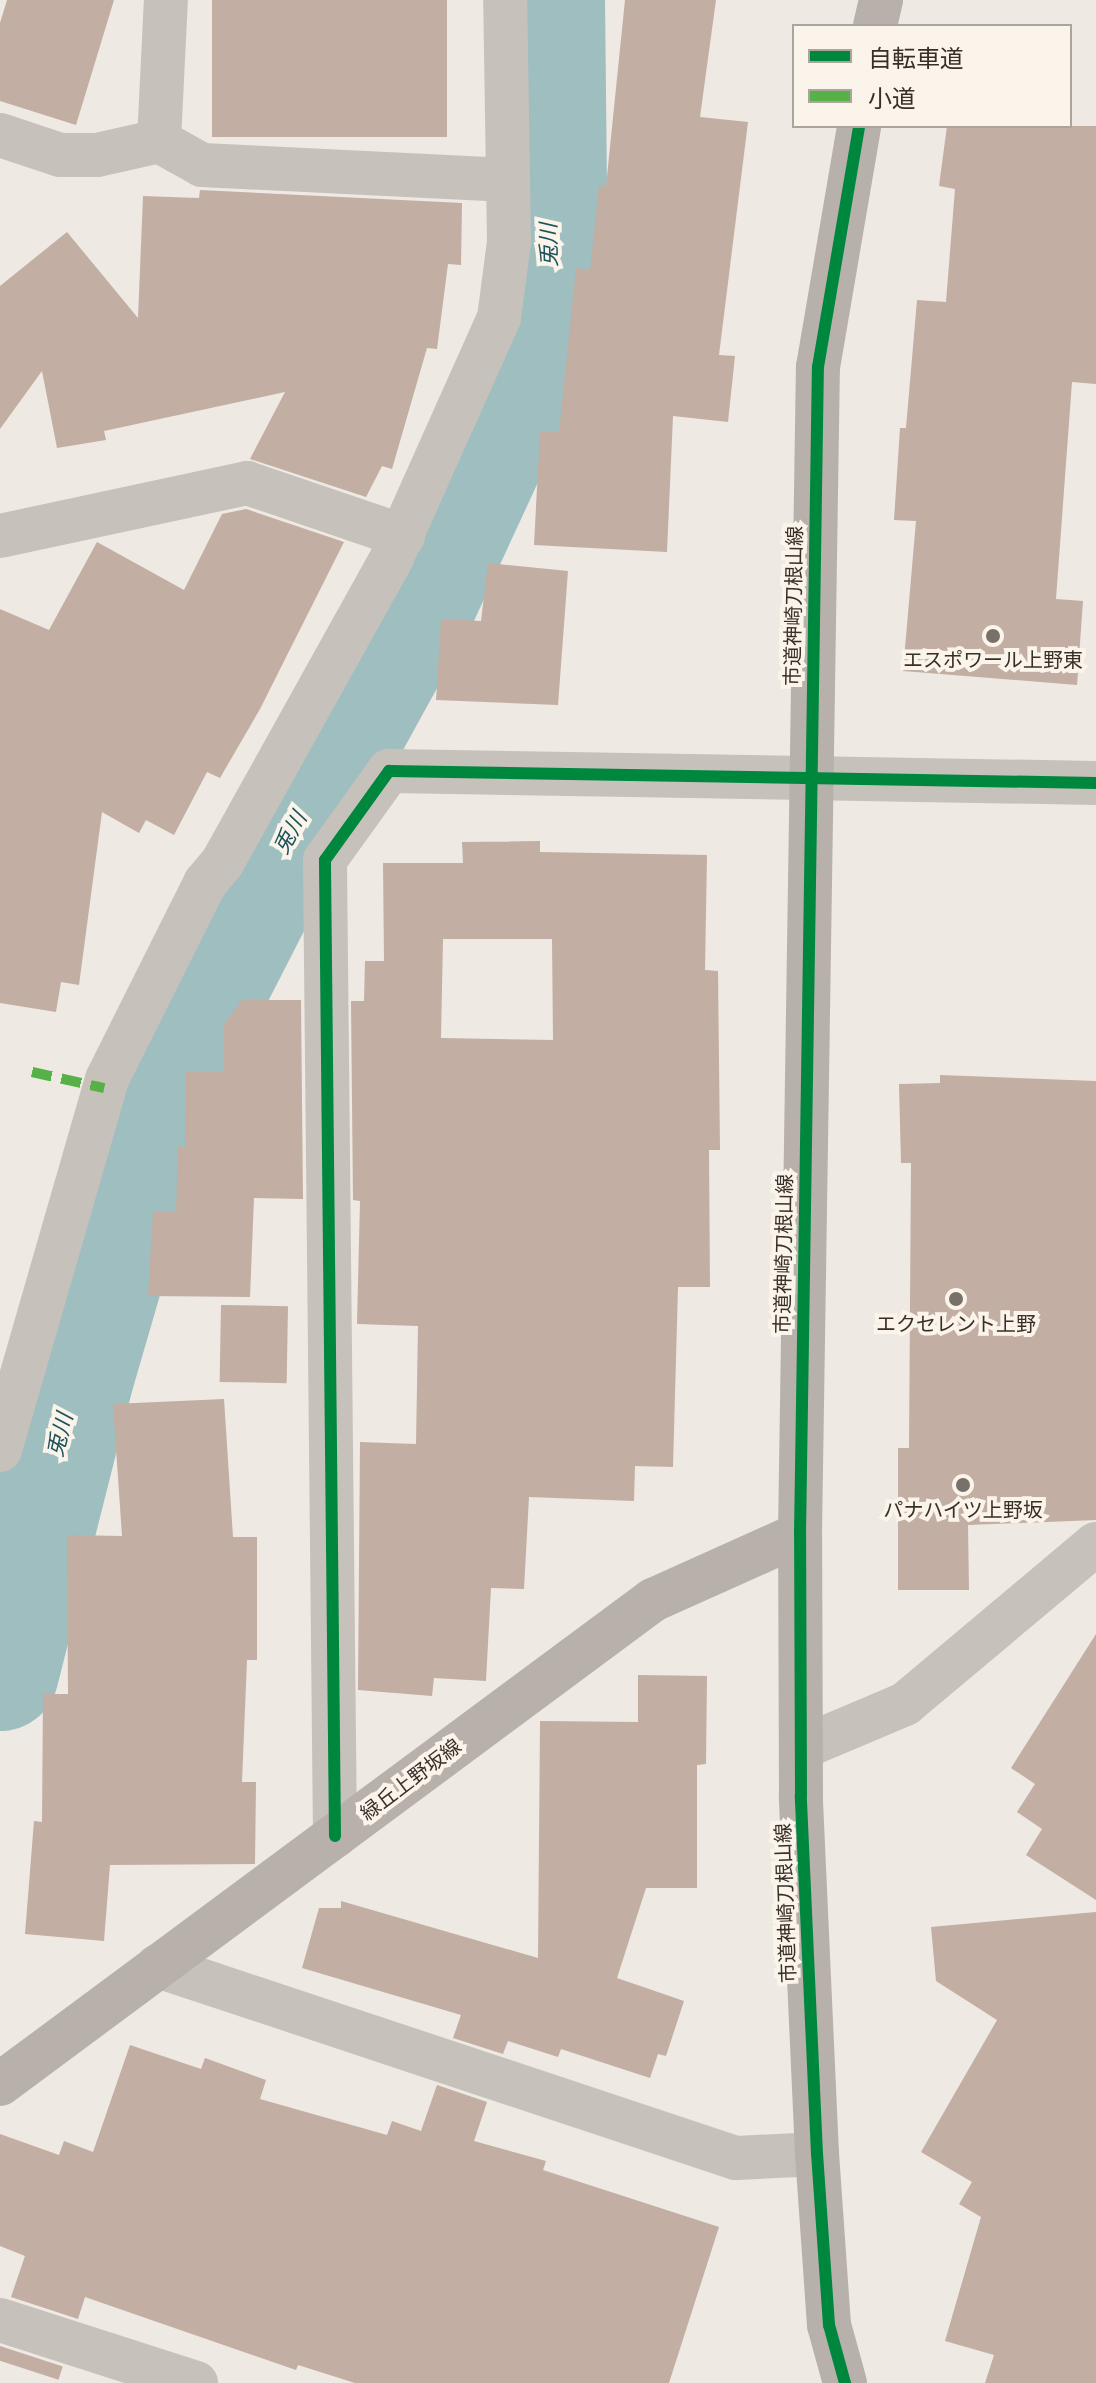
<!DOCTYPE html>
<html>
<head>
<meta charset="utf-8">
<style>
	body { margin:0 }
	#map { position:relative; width:1096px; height:2383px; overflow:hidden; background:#eee9e2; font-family:Figtree,"Noto Sans JP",sans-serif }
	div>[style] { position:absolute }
	.river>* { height:118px; margin:-59px; padding:0 59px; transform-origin:59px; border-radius:59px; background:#9ebec0 }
	.building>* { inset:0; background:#c2aea3; transform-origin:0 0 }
	.street>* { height:44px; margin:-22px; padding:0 22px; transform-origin:22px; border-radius:22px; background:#c7c1bb }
	.secondary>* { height:44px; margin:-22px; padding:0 22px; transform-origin:22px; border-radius:22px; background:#b8b1ab }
	.quiet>* { height:10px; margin-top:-5px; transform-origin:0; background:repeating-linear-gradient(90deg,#56b246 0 20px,transparent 0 30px) }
	.cycleway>* { height:12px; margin:-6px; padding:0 6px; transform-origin:6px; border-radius:6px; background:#00873e }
	.dots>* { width:22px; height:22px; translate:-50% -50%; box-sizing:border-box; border:4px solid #faf4ea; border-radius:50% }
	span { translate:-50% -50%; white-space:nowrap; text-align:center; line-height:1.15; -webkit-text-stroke:8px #faf4ea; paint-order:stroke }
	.street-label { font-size:20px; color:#382f29 }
	.poi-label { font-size:20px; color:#382f29 }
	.water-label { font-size:22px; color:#1d535b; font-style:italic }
	.legend { position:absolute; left:792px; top:24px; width:280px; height:104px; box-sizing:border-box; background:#faf4ea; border:2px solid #aca59d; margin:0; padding:10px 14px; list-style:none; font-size:24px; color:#382f29 }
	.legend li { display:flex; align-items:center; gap:16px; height:40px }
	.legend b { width:40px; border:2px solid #aca59d }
</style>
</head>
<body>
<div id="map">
	<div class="river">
		<i style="left:0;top:1672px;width:298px;rotate:-75.8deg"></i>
		<i style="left:73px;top:1383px;width:312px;rotate:-73.8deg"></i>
		<i style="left:160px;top:1083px;width:211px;rotate:-62.9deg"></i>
		<i style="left:256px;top:895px;width:340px;rotate:-61.2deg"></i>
		<i style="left:420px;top:597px;width:264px;rotate:-65.2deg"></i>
		<i style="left:531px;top:357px;width:74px;rotate:-76deg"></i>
		<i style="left:549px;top:285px;width:285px;rotate:-90.6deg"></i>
	</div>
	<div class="building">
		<i style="clip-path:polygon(7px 0,114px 0,76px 125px,0 101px,0 23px)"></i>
		<i style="left:212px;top:0;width:235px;height:137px"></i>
		<i style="clip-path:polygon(625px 0,716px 0,700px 117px,748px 122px,719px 355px,735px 356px,728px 422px,673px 416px,667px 552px,534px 545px,540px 431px,559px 432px,576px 268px,590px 270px,599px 186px,606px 186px)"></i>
		<i style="clip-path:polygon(947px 126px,1096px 126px,1096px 384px,1072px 382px,1056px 599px,1083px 601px,1077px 685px,903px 671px,916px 521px,894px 520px,900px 428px,906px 428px,917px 300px,946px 302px,955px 189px,939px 186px)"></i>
		<i style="clip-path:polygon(200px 190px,462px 203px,461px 265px,448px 264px,437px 349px,427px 348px,392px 469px,382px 466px,366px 497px,250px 459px,285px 392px,104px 431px,106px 440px,57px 448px,42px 371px,0 429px,0 286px,67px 232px,138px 318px,143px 196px,199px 198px)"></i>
		<i style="clip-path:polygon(246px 509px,344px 542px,260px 709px,220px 778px,207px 772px,174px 835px,146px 820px,139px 833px,102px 812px,79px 985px,61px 982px,56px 1012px,0 1003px,0 609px,49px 630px,97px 542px,184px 590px,222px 514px)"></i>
		<i style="clip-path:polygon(488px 563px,568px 571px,558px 705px,436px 700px,441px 619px,481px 621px)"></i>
		<i style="clip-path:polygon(evenodd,540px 841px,540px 852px,707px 855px,705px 970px,718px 971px,720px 1150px,709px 1150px,710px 1287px,678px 1287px,673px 1467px,635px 1466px,634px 1501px,529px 1497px,524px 1589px,491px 1588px,486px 1681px,434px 1678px,432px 1696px,358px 1690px,360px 1442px,416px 1444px,418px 1326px,357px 1324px,360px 1201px,353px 1200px,351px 1001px,364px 1001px,365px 961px,384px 961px,383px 863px,463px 863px,462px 842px,540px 841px,443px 939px,552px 939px,553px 1040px,441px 1038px,443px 939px)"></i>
		<i style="clip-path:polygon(242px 1000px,301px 1000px,303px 1199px,254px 1198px,250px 1297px,148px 1296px,153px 1211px,176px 1212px,178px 1146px,185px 1147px,186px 1071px,224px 1071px,224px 1024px)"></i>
		<i style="clip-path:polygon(940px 1075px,1096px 1081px,1096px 1520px,968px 1525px,969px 1590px,898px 1590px,898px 1448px,909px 1448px,911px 1163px,901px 1163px,899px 1084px,940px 1083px)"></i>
		<i style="left:221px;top:1305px;width:67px;height:77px;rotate:1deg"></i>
		<i style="clip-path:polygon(224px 1399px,233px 1537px,257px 1537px,257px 1660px,247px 1660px,242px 1782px,256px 1782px,255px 1864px,110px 1865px,104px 1941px,25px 1934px,34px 1821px,42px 1822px,43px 1694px,68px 1694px,67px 1535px,122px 1536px,113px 1404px)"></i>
		<i style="clip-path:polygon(1096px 1634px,1096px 1900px,1026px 1855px,1042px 1829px,1017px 1812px,1035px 1784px,1011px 1768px)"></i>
		<i style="clip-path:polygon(638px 1675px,707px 1676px,706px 1764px,697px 1765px,697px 1888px,646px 1888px,617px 1978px,684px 2001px,666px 2056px,658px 2054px,650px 2078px,561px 2049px,558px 2057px,508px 2041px,503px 2054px,453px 2038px,461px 2015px,302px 1968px,319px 1908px,341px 1908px,341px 1901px,538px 1958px,540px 1721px,638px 1722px)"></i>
		<i style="clip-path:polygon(1096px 1912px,1096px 2383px,985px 2383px,994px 2355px,945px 2341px,981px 2217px,959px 2204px,972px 2182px,921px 2152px,997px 2020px,936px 1981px,931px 1927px)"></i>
		<i style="clip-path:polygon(130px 2045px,201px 2069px,205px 2058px,266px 2080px,260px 2099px,387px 2135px,392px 2121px,421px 2131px,437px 2085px,487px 2102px,474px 2141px,546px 2161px,543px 2170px,719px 2227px,669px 2383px,355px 2383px,298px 2365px,296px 2370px,85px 2297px,78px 2319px,11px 2297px,25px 2256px,0 2246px,0 2134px,59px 2155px,64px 2141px,93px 2152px)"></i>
		<i style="left:0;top:2346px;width:66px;height:14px;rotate:18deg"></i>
	</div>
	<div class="street">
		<i style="left:0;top:135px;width:63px;rotate:18.4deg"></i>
		<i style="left:60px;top:155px;width:37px"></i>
		<i style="left:97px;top:155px;width:64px;rotate:-12.7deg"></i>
		<i style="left:159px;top:141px;width:49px;rotate:29.2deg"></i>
		<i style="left:202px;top:165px;width:306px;rotate:2.8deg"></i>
		<i style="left:159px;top:141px;width:141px;rotate:-87.2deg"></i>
		<i style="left:0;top:536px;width:253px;rotate:-12.1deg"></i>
		<i style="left:247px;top:483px;width:165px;rotate:18.8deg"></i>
		<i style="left:0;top:1450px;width:386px;rotate:-73.9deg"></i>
		<i style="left:107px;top:1079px;width:219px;rotate:-63.4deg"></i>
		<i style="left:205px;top:883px;width:26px;rotate:-50deg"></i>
		<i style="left:222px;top:863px;width:350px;rotate:-60.9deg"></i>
		<i style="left:392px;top:557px;width:262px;rotate:-65.9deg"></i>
		<i style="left:499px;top:318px;width:77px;rotate:-82.5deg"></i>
		<i style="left:509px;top:242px;width:242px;rotate:-90.9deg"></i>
		<i style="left:801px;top:1748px;width:113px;rotate:-22.9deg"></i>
		<i style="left:905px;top:1704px;width:249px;rotate:-40deg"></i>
		<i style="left:335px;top:1836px;width:976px;rotate:-90.59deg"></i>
		<i style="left:325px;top:860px;width:110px;rotate:-54.3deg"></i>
		<i style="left:389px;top:771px;width:707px;rotate:0.97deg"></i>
		<i style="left:158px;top:1966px;width:609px;rotate:18.38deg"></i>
		<i style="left:736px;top:2158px;width:81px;rotate:-2.8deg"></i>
		<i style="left:0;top:2320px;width:206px;rotate:17.8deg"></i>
	</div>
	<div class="secondary">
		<i style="left:875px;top:26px;width:27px;rotate:-77deg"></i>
		<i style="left:0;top:2084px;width:813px;rotate:-36.55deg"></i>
		<i style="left:653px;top:1600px;width:161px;rotate:-24.2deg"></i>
		<i style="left:845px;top:2383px;width:60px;rotate:-105.4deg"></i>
		<i style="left:829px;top:2325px;width:171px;rotate:-94deg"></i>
		<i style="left:817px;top:2154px;width:359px;rotate:-92.6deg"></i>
		<i style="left:801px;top:1795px;width:261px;rotate:-90.2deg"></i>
		<i style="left:800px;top:1534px;width:1167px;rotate:-89.12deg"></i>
		<i style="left:818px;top:367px;width:244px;rotate:-80.3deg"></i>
	</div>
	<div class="quiet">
		<i style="left:32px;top:1072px;width:74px;rotate:12.5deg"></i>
	</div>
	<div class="cycleway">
		<i style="left:335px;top:1836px;width:976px;rotate:-90.59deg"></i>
		<i style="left:325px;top:860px;width:110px;rotate:-54.3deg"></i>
		<i style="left:389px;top:771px;width:707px;rotate:0.97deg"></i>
		<i style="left:845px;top:2383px;width:60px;rotate:-105.4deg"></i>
		<i style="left:829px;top:2325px;width:171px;rotate:-94deg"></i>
		<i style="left:817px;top:2154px;width:359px;rotate:-92.6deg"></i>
		<i style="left:801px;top:1795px;width:261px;rotate:-90.2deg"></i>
		<i style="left:800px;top:1534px;width:1167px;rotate:-89.12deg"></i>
		<i style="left:818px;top:367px;width:244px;rotate:-80.3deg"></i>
	</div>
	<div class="dots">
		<i style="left:993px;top:636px;background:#78706a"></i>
		<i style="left:956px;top:1299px;background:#78706a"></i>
		<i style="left:963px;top:1485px;background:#78706a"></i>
	</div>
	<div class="street-label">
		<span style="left:794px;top:606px;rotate:-89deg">市道神崎刀根山線</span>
		<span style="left:784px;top:1254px;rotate:-89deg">市道神崎刀根山線</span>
		<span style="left:411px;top:1780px;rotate:-37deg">緑丘上野坂線</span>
		<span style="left:786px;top:1903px;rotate:-92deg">市道神崎刀根山線</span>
	</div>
	<div class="poi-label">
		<span style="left:993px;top:660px">エスポワール上野東</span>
		<span style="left:956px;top:1324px">エクセレント上野</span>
		<span style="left:963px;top:1510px">パナハイツ上野坂</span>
	</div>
	<div class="water-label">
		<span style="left:549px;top:245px;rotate:-91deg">兎川</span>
		<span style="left:290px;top:833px;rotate:-61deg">兎川</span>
		<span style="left:60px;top:1435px;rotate:-76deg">兎川</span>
	</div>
	<ul class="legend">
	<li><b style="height:10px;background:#00873e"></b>自転車道</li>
	<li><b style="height:10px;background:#56b246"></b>小道</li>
	</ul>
</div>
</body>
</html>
